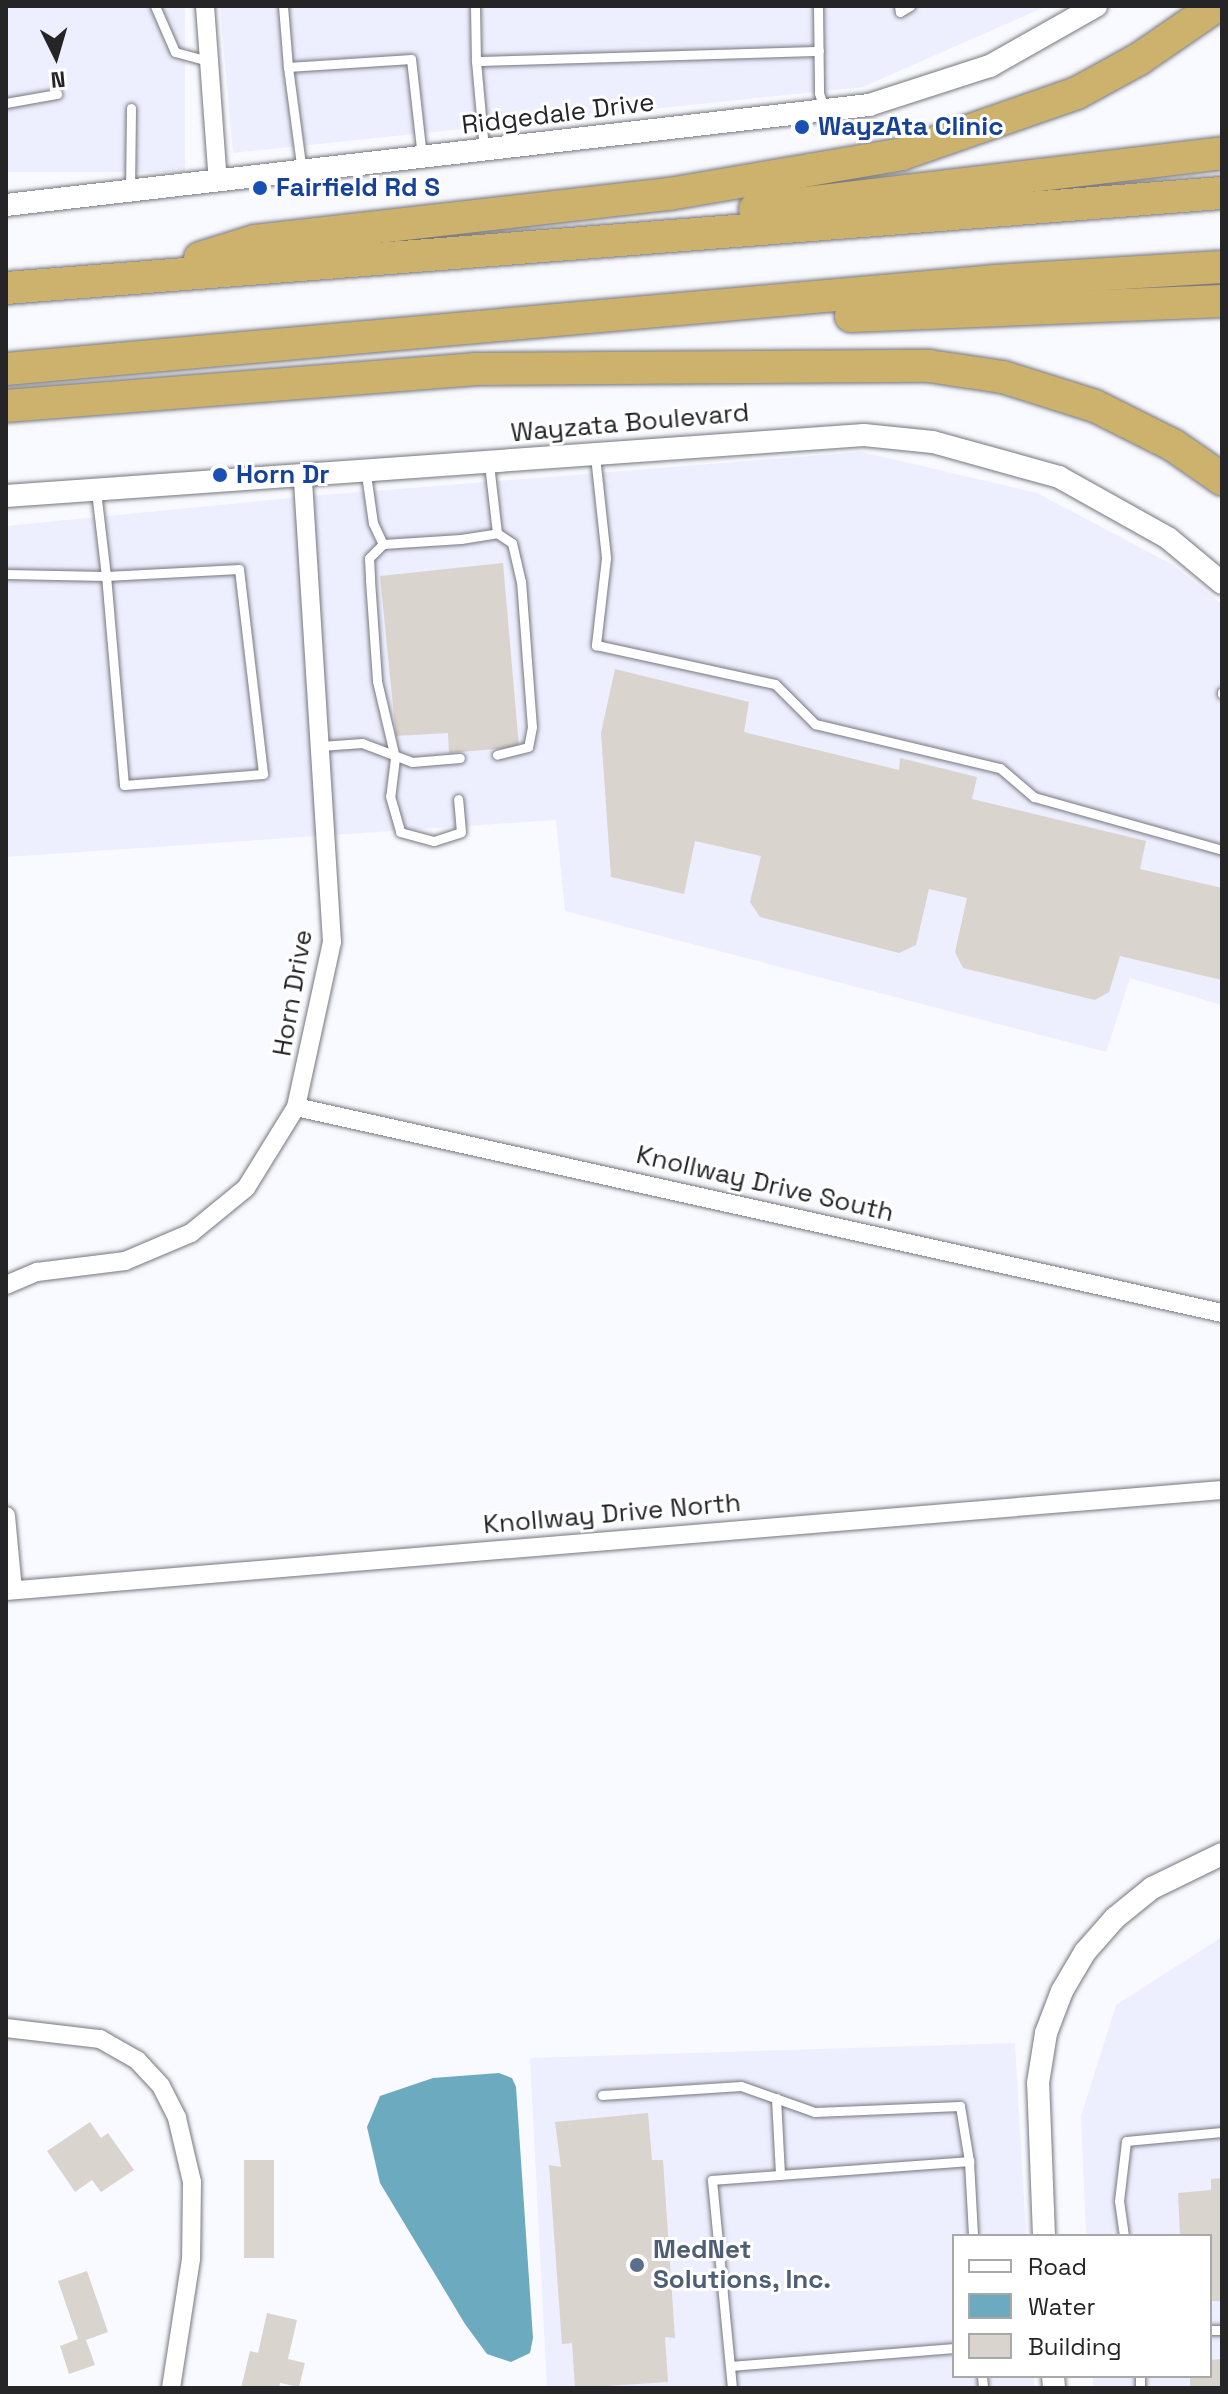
<!DOCTYPE html>
<html>
<head>
<meta charset="utf-8">
<style>
	body { margin:0 }
	#map { position:relative; width:1228px; height:2394px; overflow:hidden; background:#f9faff; font-family:"Space Grotesk",sans-serif }
	div>[style] { position:absolute }
	.built>* { inset:0; background:#edeefe; transform-origin:0 0 }
	.water>* { inset:0; background:#6baabf }
	.building>* { inset:0; background:#dad4ce; transform-origin:0 0 }
	.roads { filter:drop-shadow(0 0 2px #76777d) drop-shadow(0 0 2px #76777d) }
	.service>* { height:9px; margin:-4.5px; padding:0 4.5px; transform-origin:4.5px; border-radius:4.5px; background:#fff }
	.minor>* { height:18px; margin:-9px; padding:0 9px; transform-origin:9px; border-radius:9px; background:#fff }
	.tertiary>* { height:22px; margin:-11px; padding:0 11px; transform-origin:11px; border-radius:11px; background:#fff }
	.motorway>* { height:32px; margin:-16px; padding:0 16px; transform-origin:16px; border-radius:16px; background:#ccb26c }
	.dots>* { width:22px; height:22px; translate:-50% -50%; box-sizing:border-box; border:4px solid #fff; border-radius:50% }
	span { translate:-50% -50%; white-space:nowrap; text-align:center; line-height:1.15; -webkit-text-stroke:6px #fff; paint-order:stroke }
	.street-label { font-size:26px; color:#252528 }
	.transit-label { font-size:26px; color:#164399; font-weight:700 }
	.left { translate:0 -50%; text-align:left }
	.service-label { font-size:26px; color:#4e5e75; font-weight:700 }
	.frame { position:absolute; inset:0; border:8px solid #252528; pointer-events:none }
	.legend { position:absolute; left:952px; top:2234px; width:260px; height:144px; box-sizing:border-box; background:#fff; border:2px solid #a8a8a9; margin:0; padding:10px 14px; list-style:none; font-size:24px; color:#252528 }
	.legend li { display:flex; align-items:center; gap:16px; height:40px }
	.legend b { width:40px; border:2px solid #a8a8a9 }
	.north { position:absolute; left:16px; top:16px; width:80px; height:80px; -webkit-text-stroke:6px #fff; paint-order:stroke; rotate:175deg; font-size:22px; font-weight:700; line-height:32px; text-align:center; color:#252528 }
	.north::after { content:''; display:block; margin:auto; width:28px; height:36px; background:#252528; clip-path:polygon(50% 0,100% 100%,50% 72%,0 100%) }
</style>
</head>
<body>
<div id="map">
	<div class="built">
		<i style="left:6px;top:6px;width:179px;height:166px"></i>
		<i style="clip-path:polygon(220px 6px,1047px 6px,863px 87px,233px 153px)"></i>
		<i style="clip-path:polygon(862px 452px,1037px 493px,1173px 565px,1222px 604px,1222px 1005px,1130px 978px,1106px 1052px,565px 911px,556px 820px,6px 857px,6px 526px,311px 496px)"></i>
		<i style="clip-path:polygon(1222px 1937px,1222px 2388px,1093px 2388px,1093px 2376px,1210px 2376px,1210px 2236px,1086px 2236px,1081px 2116px,1116px 2005px)"></i>
		<i style="clip-path:polygon(1015px 2043px,1026px 2236px,954px 2236px,954px 2376px,1034px 2376px,1034px 2388px,547px 2388px,530px 2058px)"></i>
	</div>
	<div class="water">
		<i style="clip-path:polygon(499px 2073px,512px 2078px,516px 2087px,533px 2338px,530px 2353px,511px 2362px,487px 2354px,465px 2324px,380px 2183px,367px 2127px,380px 2096px,433px 2078px)"></i>
	</div>
	<div class="building">
		<i style="clip-path:polygon(503px 563px,519px 747px,449px 753px,448px 733px,396px 736px,380px 576px)"></i>
		<i style="clip-path:polygon(615px 669px,749px 702px,744px 732px,899px 770px,900px 758px,977px 777px,972px 799px,1146px 841px,1140px 869px,1222px 888px,1222px 980px,1120px 956px,1109px 992px,1095px 1000px,963px 968px,955px 952px,967px 898px,929px 889px,916px 945px,899px 953px,760px 917px,750px 902px,761px 856px,695px 841px,684px 894px,611px 877px,601px 733px)"></i>
		<i style="clip-path:polygon(648px 2113px,652px 2160px,663px 2160px,675px 2338px,665px 2337px,668px 2382px,575px 2388px,572px 2343px,562px 2344px,549px 2165px,561px 2167px,555px 2122px)"></i>
		<i style="clip-path:polygon(90px 2122px,101px 2138px,108px 2133px,134px 2170px,101px 2192px,92px 2180px,75px 2192px,47px 2151px)"></i>
		<i style="left:274px;top:2160px;width:98px;height:30px;rotate:90deg"></i>
		<i style="clip-path:polygon(1222px 2178px,1222px 2301px,1210px 2301px,1210px 2236px,1180px 2236px,1178px 2193px,1211px 2190px,1211px 2179px)"></i>
		<i style="clip-path:polygon(87px 2271px,108px 2332px,86px 2340px,95px 2365px,69px 2374px,60px 2346px,78px 2339px,58px 2281px)"></i>
		<i style="clip-path:polygon(267px 2313px,297px 2320px,288px 2359px,305px 2363px,299px 2387px,280px 2383px,279px 2388px,241px 2388px,250px 2351px,258px 2353px)"></i>
		<i style="clip-path:polygon(1222px 2359px,1222px 2388px,1190px 2388px,1190px 2376px,1210px 2376px,1210px 2360px)"></i>
	</div>
	<div class="roads">
		<div class="service">
			<i style="left:155px;top:6px;width:50px;rotate:66.5deg"></i>
			<i style="left:175px;top:52px;width:35px;rotate:15deg"></i>
			<i style="left:283px;top:6px;width:61px;rotate:85.3deg"></i>
			<i style="left:475px;top:6px;width:55px;rotate:89deg"></i>
			<i style="left:476px;top:61px;width:343px;rotate:-1.7deg"></i>
			<i style="left:818px;top:6px;width:87px;rotate:89.3deg"></i>
			<i style="left:819px;top:93px;width:16px;rotate:72deg"></i>
			<i style="left:899px;top:6px;width:6px;rotate:81deg"></i>
			<i style="left:900px;top:12px;width:12px;rotate:-31deg"></i>
			<i style="left:476px;top:61px;width:88px;rotate:84.8deg"></i>
			<i style="left:6px;top:103px;width:52px;rotate:-10deg"></i>
			<i style="left:302px;top:172px;width:106px;rotate:-97.6deg"></i>
			<i style="left:288px;top:67px;width:123px;rotate:-3.7deg"></i>
			<i style="left:411px;top:59px;width:99px;rotate:83.6deg"></i>
			<i style="left:130px;top:191px;width:83px;rotate:-89.3deg"></i>
			<i style="left:595px;top:456px;width:103px;rotate:83.8deg"></i>
			<i style="left:606px;top:558px;width:88px;rotate:96.6deg"></i>
			<i style="left:596px;top:645px;width:183px;rotate:12.3deg"></i>
			<i style="left:775px;top:684px;width:57px;rotate:45deg"></i>
			<i style="left:815px;top:724px;width:190px;rotate:13.4deg"></i>
			<i style="left:1000px;top:768px;width:45px;rotate:40.5deg"></i>
			<i style="left:1034px;top:797px;width:195px;rotate:15.7deg"></i>
			<i style="left:366px;top:474px;width:49px;rotate:81.9deg"></i>
			<i style="left:373px;top:523px;width:23px;rotate:65deg"></i>
			<i style="left:383px;top:544px;width:78px;rotate:-3.7deg"></i>
			<i style="left:461px;top:539px;width:36px;rotate:-9deg"></i>
			<i style="left:497px;top:533px;width:69px;rotate:-96.6deg"></i>
			<i style="left:497px;top:533px;width:18px;rotate:34deg"></i>
			<i style="left:512px;top:543px;width:39px;rotate:77deg"></i>
			<i style="left:521px;top:581px;width:146px;rotate:85.7deg"></i>
			<i style="left:532px;top:727px;width:20px;rotate:101deg"></i>
			<i style="left:528px;top:747px;width:32px;rotate:166deg"></i>
			<i style="left:383px;top:544px;width:20px;rotate:135deg"></i>
			<i style="left:369px;top:558px;width:22px;rotate:87deg"></i>
			<i style="left:370px;top:580px;width:101px;rotate:86deg"></i>
			<i style="left:377px;top:681px;width:79px;rotate:76.8deg"></i>
			<i style="left:395px;top:758px;width:38px;rotate:97deg"></i>
			<i style="left:390px;top:796px;width:37px;rotate:74deg"></i>
			<i style="left:400px;top:832px;width:35px;rotate:15deg"></i>
			<i style="left:434px;top:841px;width:28px;rotate:-18deg"></i>
			<i style="left:461px;top:832px;width:33px;rotate:-95deg"></i>
			<i style="left:239px;top:569px;width:206px;rotate:83.3deg"></i>
			<i style="left:263px;top:774px;width:139px;rotate:175.5deg"></i>
			<i style="left:124px;top:785px;width:210px;rotate:-94.9deg"></i>
			<i style="left:106px;top:576px;width:133px;rotate:-3deg"></i>
			<i style="left:6px;top:574px;width:100px;rotate:1.1deg"></i>
			<i style="left:106px;top:576px;width:86px;rotate:-96.7deg"></i>
			<i style="left:1222px;top:692px;width:2px;rotate:90deg"></i>
			<i style="left:321px;top:746px;width:41px;rotate:-4.2deg"></i>
			<i style="left:362px;top:743px;width:53px;rotate:20.8deg"></i>
			<i style="left:412px;top:762px;width:48px;rotate:-4.8deg"></i>
			<i style="left:602px;top:2095px;width:139px;rotate:-3.7deg"></i>
			<i style="left:741px;top:2086px;width:78px;rotate:19.4deg"></i>
			<i style="left:815px;top:2112px;width:145px;rotate:-2.4deg"></i>
			<i style="left:960px;top:2106px;width:56px;rotate:80.7deg"></i>
			<i style="left:776px;top:2098px;width:77px;rotate:87deg"></i>
			<i style="left:1124px;top:2236px;width:35px;rotate:-98deg"></i>
			<i style="left:1119px;top:2201px;width:60px;rotate:-83.3deg"></i>
			<i style="left:1126px;top:2141px;width:96px;rotate:-5.4deg"></i>
			<i style="left:1210px;top:2330px;width:12px"></i>
			<i style="left:730px;top:2366px;width:225px;rotate:-4.6deg"></i>
			<i style="left:982px;top:2376px;width:12px;rotate:85deg"></i>
			<i style="left:1140px;top:2376px;width:12px;rotate:90deg"></i>
			<i style="left:732px;top:2388px;width:209px;rotate:-95.5deg"></i>
			<i style="left:712px;top:2180px;width:258px;rotate:-4.2deg"></i>
			<i style="left:969px;top:2161px;width:75px;rotate:86.9deg"></i>
		</div>
		<div class="minor">
			<i style="left:205px;top:6px;width:175px;rotate:85.8deg"></i>
			<i style="left:296px;top:1107px;width:949px;rotate:12.54deg"></i>
			<i style="left:6px;top:1285px;width:34px;rotate:-23deg"></i>
			<i style="left:37px;top:1272px;width:89px;rotate:-7.1deg"></i>
			<i style="left:125px;top:1261px;width:72px;rotate:-23deg"></i>
			<i style="left:191px;top:1233px;width:71px;rotate:-39.3deg"></i>
			<i style="left:246px;top:1188px;width:95px;rotate:-58.3deg"></i>
			<i style="left:296px;top:1107px;width:169px;rotate:-77.7deg"></i>
			<i style="left:332px;top:942px;width:465px;rotate:-93.6deg"></i>
			<i style="left:6px;top:1516px;width:74px;rotate:84.6deg"></i>
			<i style="left:6px;top:1591px;width:1220px;rotate:-4.75deg"></i>
			<i style="left:6px;top:2028px;width:95px;rotate:6.7deg"></i>
			<i style="left:100px;top:2039px;width:43px;rotate:29.6deg"></i>
			<i style="left:137px;top:2060px;width:35px;rotate:47deg"></i>
			<i style="left:161px;top:2086px;width:36px;rotate:63deg"></i>
			<i style="left:177px;top:2118px;width:66px;rotate:76.8deg"></i>
			<i style="left:192px;top:2182px;width:77px;rotate:90.7deg"></i>
			<i style="left:191px;top:2259px;width:131px;rotate:98.8deg"></i>
		</div>
		<div class="tertiary">
			<i style="left:6px;top:205px;width:869px;rotate:-6.61deg"></i>
			<i style="left:869px;top:105px;width:127px;rotate:-17.9deg"></i>
			<i style="left:990px;top:66px;width:122px;rotate:-29.5deg"></i>
			<i style="left:6px;top:496px;width:860px;rotate:-4.07deg"></i>
			<i style="left:864px;top:435px;width:69px;rotate:5.8deg"></i>
			<i style="left:933px;top:442px;width:131px;rotate:15.5deg"></i>
			<i style="left:1059px;top:477px;width:125px;rotate:29.2deg"></i>
			<i style="left:1168px;top:538px;width:70px;rotate:39.8deg"></i>
			<i style="left:1044px;top:2236px;width:153px;rotate:-92.2deg"></i>
			<i style="left:1038px;top:2083px;width:51px;rotate:-80.9deg"></i>
			<i style="left:1046px;top:2033px;width:45px;rotate:-69.1deg"></i>
			<i style="left:1062px;top:1991px;width:45px;rotate:-59.5deg"></i>
			<i style="left:1085px;top:1952px;width:45px;rotate:-48.6deg"></i>
			<i style="left:1115px;top:1918px;width:48px;rotate:-39deg"></i>
			<i style="left:1152px;top:1888px;width:78px;rotate:-25.9deg"></i>
			<i style="left:1053px;top:2376px;width:12px;rotate:85deg"></i>
		</div>
		<div class="motorway">
			<i style="left:755px;top:209px;width:470px;rotate:-6.8deg"></i>
			<i style="left:200px;top:258px;width:58px;rotate:-17.2deg"></i>
			<i style="left:255px;top:241px;width:417px;rotate:-6.5deg"></i>
			<i style="left:669px;top:194px;width:236px;rotate:-9.7deg"></i>
			<i style="left:902px;top:154px;width:185px;rotate:-19.2deg"></i>
			<i style="left:1077px;top:93px;width:71px;rotate:-28.7deg"></i>
			<i style="left:1139px;top:59px;width:93px;rotate:-34.5deg"></i>
			<i style="left:6px;top:288px;width:1220px;rotate:-4.47deg"></i>
			<i style="left:851px;top:316px;width:371px;rotate:-2.3deg"></i>
			<i style="left:6px;top:369px;width:991px;rotate:-5.09deg"></i>
			<i style="left:993px;top:281px;width:229px;rotate:-3.5deg"></i>
			<i style="left:6px;top:406px;width:469px;rotate:-4.5deg"></i>
			<i style="left:474px;top:369px;width:455px;rotate:-0.4deg"></i>
			<i style="left:929px;top:366px;width:75px;rotate:8.5deg"></i>
			<i style="left:1003px;top:377px;width:96px;rotate:17.5deg"></i>
			<i style="left:1095px;top:406px;width:87px;rotate:26.6deg"></i>
			<i style="left:1173px;top:445px;width:60px;rotate:34.8deg"></i>
		</div>
	</div>
	<div class="dots">
		<i style="left:802px;top:127px;background:#1a4fb4"></i>
		<i style="left:260px;top:188px;background:#1a4fb4"></i>
		<i style="left:220px;top:475px;background:#1a4fb4"></i>
		<i style="left:637px;top:2265px;background:#5c6f8a"></i>
	</div>
	<div class="street-label">
		<span style="left:558px;top:114px;rotate:-7deg">Ridgedale Drive</span>
		<span style="left:630px;top:423px;rotate:-5deg">Wayzata Boulevard</span>
		<span style="left:293px;top:993px;rotate:-80deg">Horn Drive</span>
		<span style="left:765px;top:1184px;rotate:13deg">Knollway Drive South</span>
		<span style="left:612px;top:1514px;rotate:-5deg">Knollway Drive North</span>
	</div>
	<div class="transit-label">
		<span class="left" style="left:818px;top:127px">WayzAta Clinic</span>
		<span class="left" style="left:276px;top:188px">Fairfield Rd S</span>
		<span class="left" style="left:236px;top:475px">Horn Dr</span>
	</div>
	<div class="service-label">
		<span class="left" style="left:653px;top:2265px">MedNet<br>Solutions, Inc.</span>
	</div>
	<div class="frame"></div>
	<ul class="legend">
	<li><b style="height:10px;background:#fff"></b>Road</li>
	<li><b style="height:22px;background:#6baabf"></b>Water</li>
	<li><b style="height:22px;background:#dad4ce"></b>Building</li>
	</ul>
	<div class="north">N</div>
</div>
</body>
</html>
